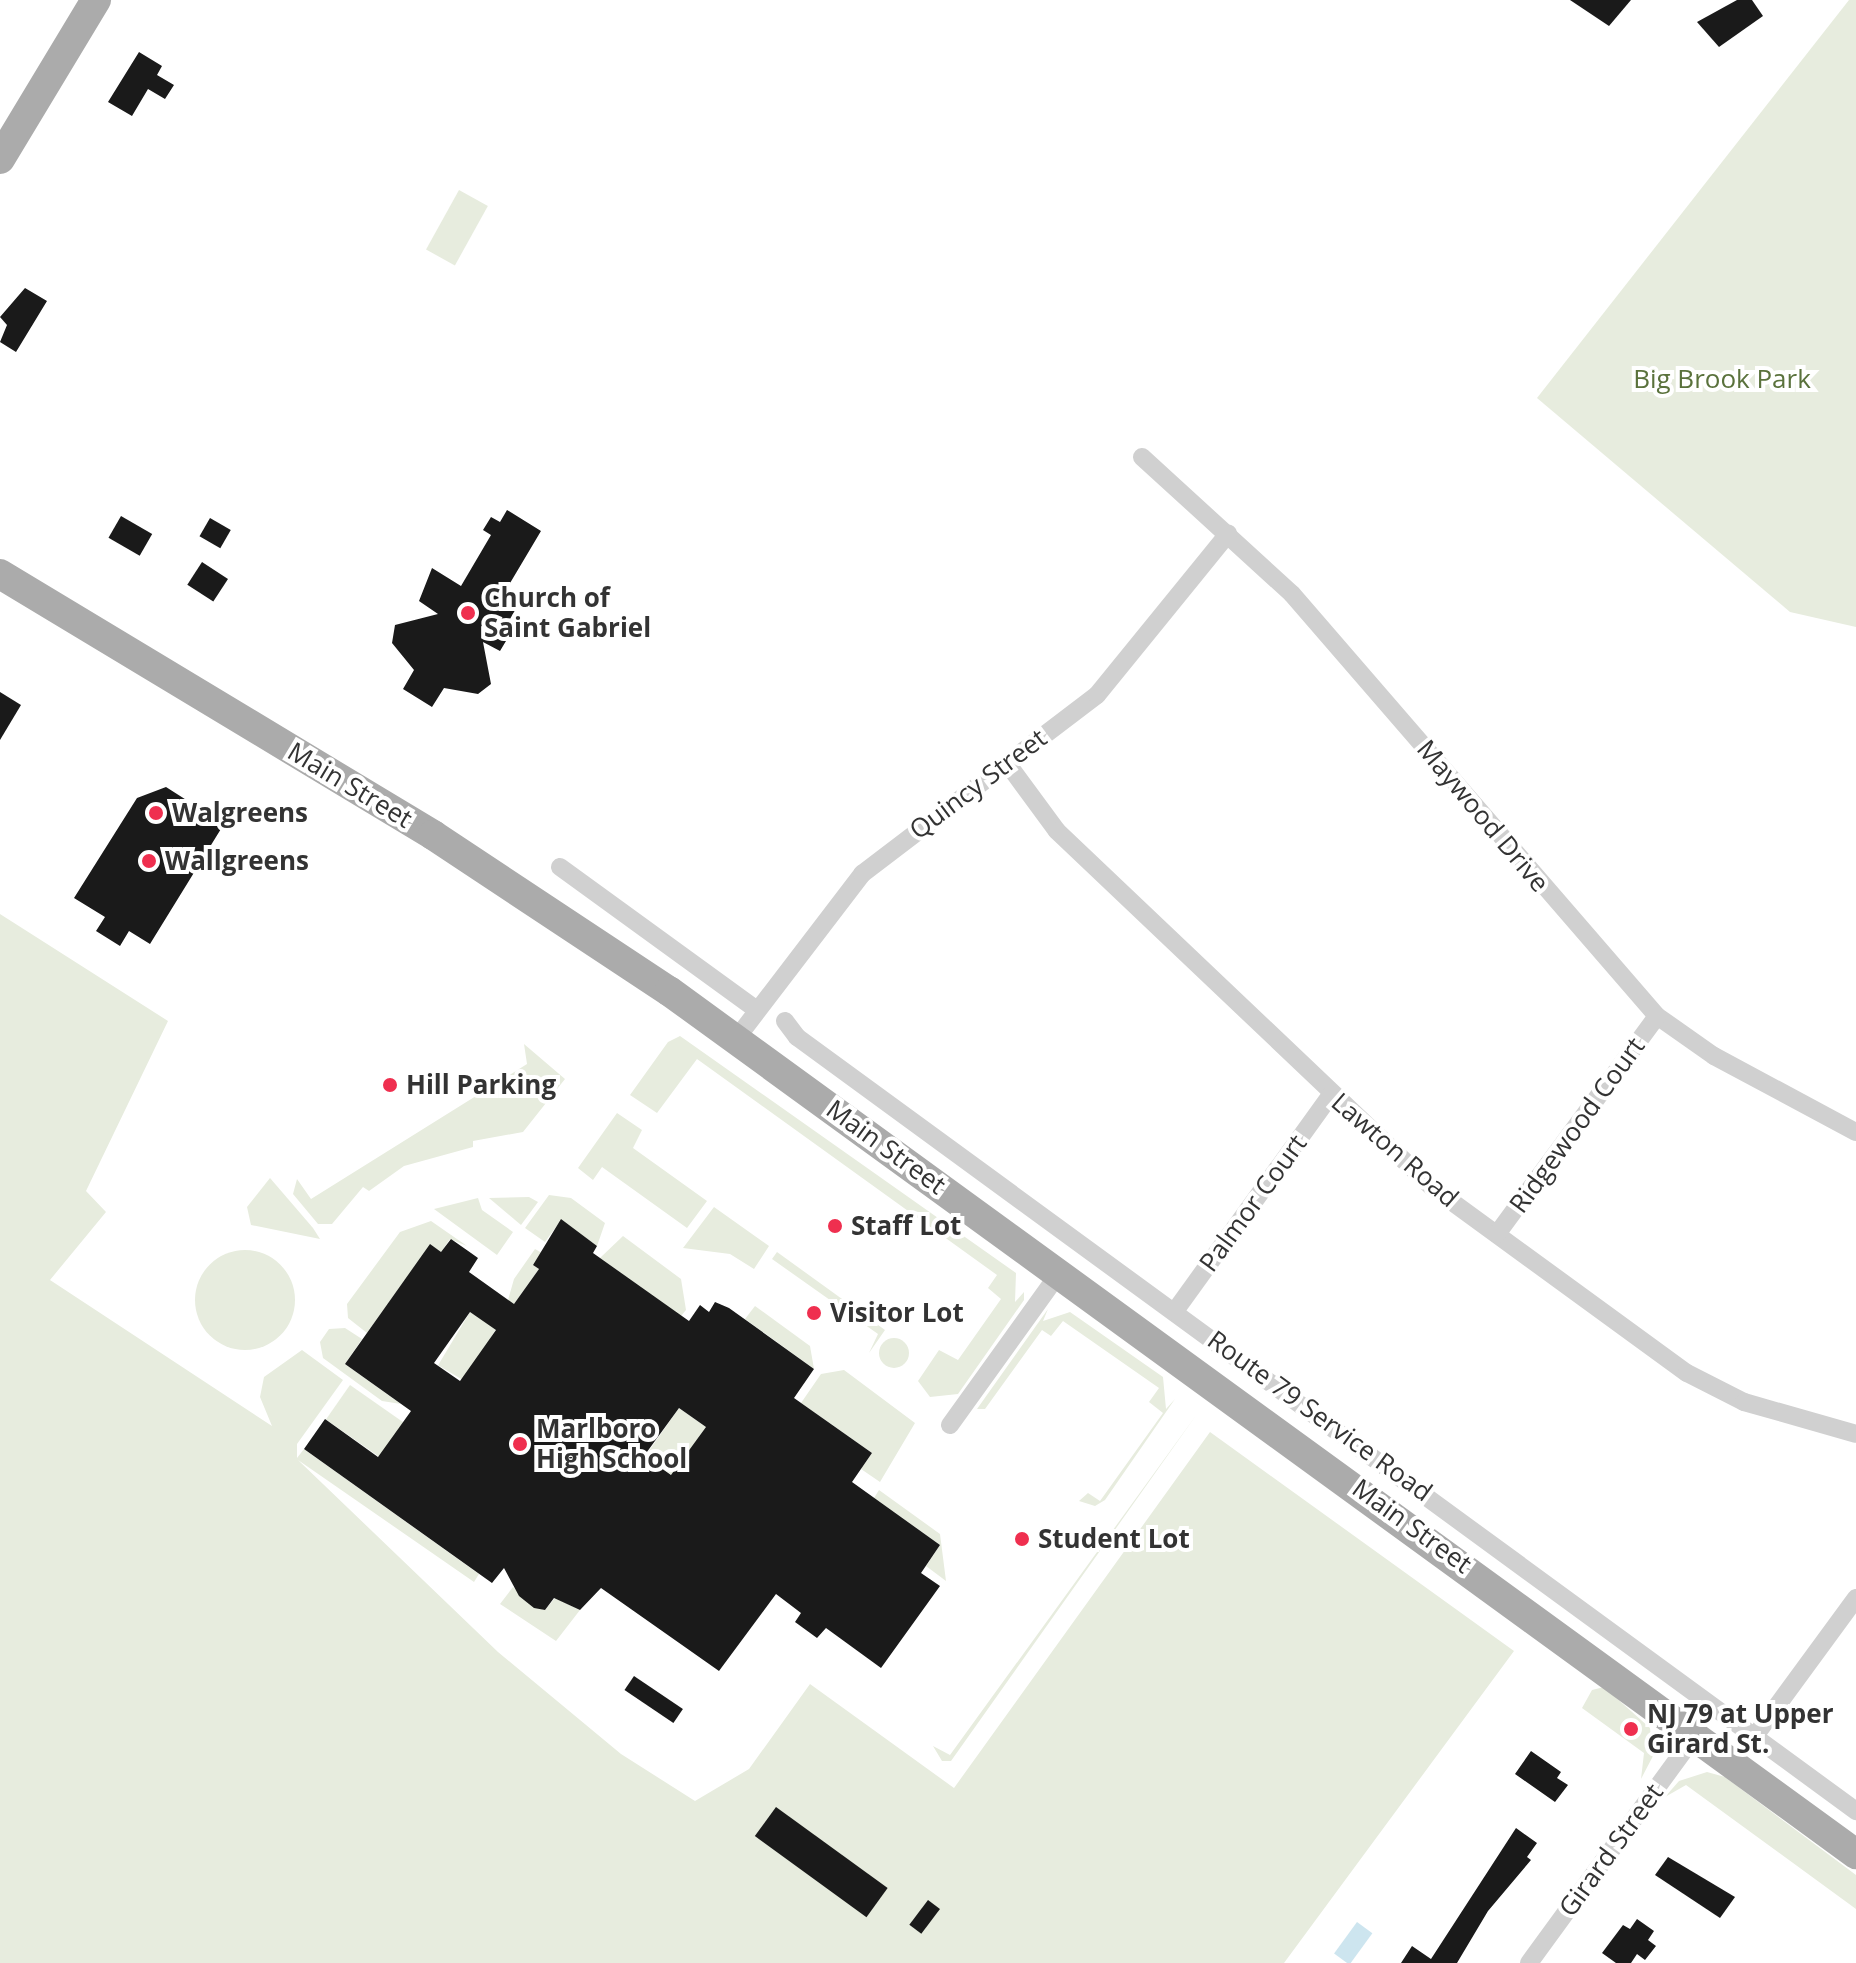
<!DOCTYPE html>
<html>
<head>
<meta charset="utf-8">
<style>
	body { margin:0 }
	#map { position:relative; width:1856px; height:1963px; overflow:hidden; background:#fff; font-family:"Open Sans",sans-serif }
	div>[style] { position:absolute }
	.green>* { inset:0; background:#e7ecde; transform-origin:0 0 }
	.round { border-radius:50% }
	.water>* { inset:0; background:#cde5ef; transform-origin:0 0 }
	.building>* { inset:0; background:#1a1a1a; transform-origin:0 0 }
	.minor>* { height:18px; margin:-9px; padding:0 9px; transform-origin:9px; border-radius:9px; background:#d0d0d0 }
	.primary>* { height:30px; margin:-15px; padding:0 15px; transform-origin:15px; border-radius:15px; background:#ababab }
	.dots>* { width:22px; height:22px; translate:-50% -50%; box-sizing:border-box; border:4px solid #fff; border-radius:50% }
	span { translate:-50% -50%; white-space:nowrap; text-align:center; line-height:1.15; -webkit-text-stroke:8px #fff; paint-order:stroke }
	.park-label { font-size:26px; color:#5a723c }
	.poi-label { font-size:26px; color:#333; font-weight:700 }
	.left { translate:0 -50%; text-align:left }
	.street-label { font-size:26px; color:#333 }
</style>
</head>
<body>
<div id="map">
	<div class="green">
		<i style="clip-path:polygon(1849px 0,1856px 0,1856px 627px,1790px 612px,1537px 398px)"></i>
		<i style="left:459px;top:190px;width:33px;height:68px;rotate:29deg"></i>
		<i style="clip-path:polygon(0 914px,168px 1021px,86px 1191px,106px 1212px,50px 1280px,272px 1426px,260px 1397px,264px 1377px,302px 1350px,343px 1380px,297px 1444px,297px 1458px,304px 1449px,479px 1574px,474px 1582px,298px 1460px,498px 1652px,621px 1754px,695px 1801px,749px 1769px,810px 1684px,954px 1788px,1210px 1432px,1514px 1651px,1284px 1963px,0 1963px)"></i>
		<i style="clip-path:polygon(680px 1036px,1016px 1273px,1015px 1302px,1024px 1292px,1024px 1300px,958px 1394px,930px 1397px,918px 1381px,939px 1350px,958px 1360px,1001px 1299px,988px 1288px,997px 1275px,697px 1059px,657px 1113px,630px 1095px,668px 1042px)"></i>
		<i style="clip-path:polygon(524px 1044px,565px 1079px,523px 1132px,473px 1141px,473px 1147px,404px 1166px,369px 1191px,363px 1187px,332px 1224px,318px 1224px,293px 1194px,297px 1179px,311px 1199px,527px 1064px)"></i>
		<i style="clip-path:polygon(617px 1113px,642px 1130px,633px 1148px,707px 1201px,687px 1228px,602px 1167px,593px 1180px,578px 1168px)"></i>
		<i style="clip-path:polygon(270px 1178px,313px 1228px,320px 1239px,251px 1225px,247px 1207px)"></i>
		<i style="clip-path:polygon(549px 1195px,571px 1198px,605px 1223px,597px 1246px,561px 1220px,545px 1242px,525px 1228px)"></i>
		<i style="clip-path:polygon(529px 1197px,538px 1202px,521px 1225px,489px 1198px)"></i>
		<i style="clip-path:polygon(478px 1198px,482px 1210px,513px 1232px,497px 1255px,434px 1209px)"></i>
		<i style="clip-path:polygon(714px 1207px,769px 1246px,754px 1269px,730px 1254px,683px 1248px)"></i>
		<i style="clip-path:polygon(431px 1221px,467px 1246px,450px 1239px,441px 1252px,430px 1245px,367px 1333px,348px 1318px,347px 1304px,400px 1232px)"></i>
		<i style="clip-path:polygon(623px 1236px,681px 1279px,686px 1310px,681px 1316px,600px 1258px)"></i>
		<i style="clip-path:polygon(535px 1249px,542px 1253px,533px 1265px,539px 1269px,502px 1321px,514px 1279px)"></i>
		<i class="round" style="left:195px;top:1250px;width:100px;height:100px"></i>
		<i style="clip-path:polygon(777px 1252px,885px 1330px,869px 1353px,878px 1334px,772px 1259px)"></i>
		<i style="clip-path:polygon(755px 1306px,810px 1346px,814px 1369px,745px 1319px)"></i>
		<i style="clip-path:polygon(1048px 1309px,1043px 1321px,1070px 1312px,1163px 1377px,1166px 1409px,1175px 1399px,1105px 1500px,1095px 1506px,1079px 1501px,1088px 1493px,1100px 1501px,1163px 1413px,1149px 1402px,1159px 1388px,1063px 1321px,1051px 1336px,1042px 1330px,985px 1409px,977px 1409px)"></i>
		<i style="left:470px;top:1312px;width:31px;height:62px;rotate:31deg"></i>
		<i style="clip-path:polygon(345px 1328px,362px 1339px,345px 1364px,401px 1404px,382px 1401px,323px 1358px,320px 1342px,329px 1329px)"></i>
		<i class="round" style="left:879px;top:1338px;width:30px;height:30px"></i>
		<i style="clip-path:polygon(844px 1370px,915px 1423px,880px 1482px,861px 1469px,872px 1453px,801px 1403px,821px 1374px)"></i>
		<i style="left:350px;top:1385px;width:65px;height:42px;rotate:35deg"></i>
		<i style="left:679px;top:1408px;width:33px;height:59px;rotate:35deg"></i>
		<i style="clip-path:polygon(1197px 1414px,951px 1761px,942px 1761px,933px 1746px,950px 1755px)"></i>
		<i style="clip-path:polygon(879px 1490px,940px 1534px,946px 1581px,926px 1566px,940px 1545px,874px 1498px)"></i>
		<i style="clip-path:polygon(513px 1587px,534px 1607px,545px 1610px,555px 1598px,580px 1610px,556px 1641px,500px 1604px)"></i>
		<i style="clip-path:polygon(1604px 1687px,1650px 1728px,1653px 1756px,1641px 1779px,1644px 1753px,1582px 1708px,1592px 1690px)"></i>
		<i style="clip-path:polygon(1707px 1772px,1725px 1777px,1856px 1875px,1856px 1909px,1686px 1785px,1665px 1797px,1679px 1781px)"></i>
	</div>
	<div class="water">
		<i style="left:1357px;top:1922px;width:19px;height:39px;rotate:36deg"></i>
	</div>
	<div class="building">
		<i style="clip-path:polygon(1570px 0,1631px 0,1609px 26px)"></i>
		<i style="clip-path:polygon(1737px 0,1752px 0,1763px 16px,1719px 47px,1697px 22px)"></i>
		<i style="clip-path:polygon(139px 52px,162px 66px,157px 75px,174px 85px,165px 99px,148px 89px,132px 116px,108px 102px)"></i>
		<i style="clip-path:polygon(25px 288px,47px 301px,16px 352px,0 342px,7px 325px,0 317px)"></i>
		<i style="clip-path:polygon(507px 510px,541px 531px,503px 595px,518px 605px,502px 633px,509px 636px,500px 651px,483px 642px,491px 684px,478px 694px,444px 688px,432px 707px,403px 689px,414px 670px,392px 643px,395px 625px,438px 614px,419px 601px,432px 568px,461px 586px,491px 535px,483px 530px,491px 517px,500px 522px)"></i>
		<i style="left:121px;top:516px;width:36px;height:25px;rotate:30deg"></i>
		<i style="left:210px;top:518px;width:24px;height:21px;rotate:30deg"></i>
		<i style="left:202px;top:562px;width:31px;height:27px;rotate:33deg"></i>
		<i style="clip-path:polygon(0 692px,21px 705px,0 740px)"></i>
		<i style="clip-path:polygon(166px 787px,224px 824px,150px 944px,129px 931px,120px 946px,96px 931px,105px 917px,74px 898px,137px 798px)"></i>
		<i style="clip-path:polygon(evenodd,561px 1219px,597px 1246px,593px 1253px,689px 1321px,700px 1305px,709px 1312px,715px 1302px,729px 1308px,814px 1369px,794px 1398px,872px 1453px,852px 1482px,940px 1545px,921px 1573px,940px 1586px,881px 1668px,826px 1628px,817px 1638px,795px 1622px,801px 1613px,776px 1594px,719px 1671px,601px 1588px,580px 1610px,554px 1598px,545px 1610px,534px 1608px,519px 1596px,504px 1568px,492px 1583px,304px 1449px,325px 1419px,378px 1457px,411px 1411px,345px 1364px,430px 1244px,441px 1252px,451px 1239px,471px 1253px,478px 1258px,469px 1272px,514px 1304px,539px 1269px,533px 1265px,561px 1219px,470px 1312px,496px 1330px,460px 1381px,434px 1363px,470px 1312px,561px 1219px,679px 1408px,706px 1427px,671px 1475px,644px 1456px,679px 1408px)"></i>
		<i style="left:634px;top:1676px;width:59px;height:17px;rotate:34deg"></i>
		<i style="clip-path:polygon(1531px 1751px,1561px 1772px,1557px 1778px,1568px 1785px,1555px 1802px,1515px 1774px)"></i>
		<i style="left:776px;top:1807px;width:138px;height:36px;rotate:36deg"></i>
		<i style="clip-path:polygon(1516px 1828px,1537px 1843px,1527px 1857px,1531px 1860px,1488px 1911px,1457px 1963px,1401px 1963px,1412px 1946px,1431px 1959px)"></i>
		<i style="clip-path:polygon(1668px 1857px,1735px 1897px,1720px 1918px,1655px 1875px)"></i>
		<i style="left:928px;top:1900px;width:15px;height:31px;rotate:37deg"></i>
		<i style="clip-path:polygon(1637px 1919px,1654px 1931px,1648px 1940px,1656px 1946px,1645px 1960px,1637px 1954px,1631px 1963px,1616px 1963px,1602px 1953px,1623px 1925px,1630px 1929px)"></i>
	</div>
	<div class="minor">
		<i style="left:1142px;top:457px;width:203px;rotate:42.4deg"></i>
		<i style="left:1292px;top:594px;width:558px;rotate:49.14deg"></i>
		<i style="left:1657px;top:1016px;width:70px;rotate:35.1deg"></i>
		<i style="left:1714px;top:1056px;width:161px;rotate:28.2deg"></i>
		<i style="left:1007px;top:763px;width:84px;rotate:53.7deg"></i>
		<i style="left:1057px;top:831px;width:518px;rotate:43.52deg"></i>
		<i style="left:1433px;top:1188px;width:314px;rotate:36.1deg"></i>
		<i style="left:1687px;top:1373px;width:64px;rotate:27deg"></i>
		<i style="left:1744px;top:1402px;width:116px;rotate:15.9deg"></i>
		<i style="left:560px;top:867px;width:243px;rotate:36deg"></i>
		<i style="left:785px;top:1021px;width:20px;rotate:53deg"></i>
		<i style="left:797px;top:1037px;width:1312px;rotate:36.16deg"></i>
		<i style="left:736px;top:1039px;width:208px;rotate:-52.6deg"></i>
		<i style="left:862px;top:874px;width:295px;rotate:-37.3deg"></i>
		<i style="left:1097px;top:695px;width:208px;rotate:-50.9deg"></i>
		<i style="left:1497px;top:1234px;width:270px;rotate:-53.7deg"></i>
		<i style="left:1175px;top:1311px;width:266px;rotate:-54.2deg"></i>
		<i style="left:950px;top:1425px;width:188px;rotate:-54.3deg"></i>
		<i style="left:1755px;top:1736px;width:171px;rotate:-53.8deg"></i>
		<i style="left:1529px;top:1963px;width:278px;rotate:-53.9deg"></i>
	</div>
	<div class="primary">
		<i style="left:0;top:159px;width:186px;rotate:-58.9deg"></i>
		<i style="left:0;top:574px;width:506px;rotate:31.08deg"></i>
		<i style="left:433px;top:835px;width:283px;rotate:33.5deg"></i>
		<i style="left:669px;top:991px;width:1468px;rotate:36.02deg"></i>
	</div>
	<div class="dots">
		<i style="left:468px;top:613px;background:#ef2f4f"></i>
		<i style="left:156px;top:813px;background:#ef2f4f"></i>
		<i style="left:149px;top:861px;background:#ef2f4f"></i>
		<i style="left:390px;top:1085px;background:#ef2f4f"></i>
		<i style="left:835px;top:1226px;background:#ef2f4f"></i>
		<i style="left:814px;top:1313px;background:#ef2f4f"></i>
		<i style="left:520px;top:1444px;background:#ef2f4f"></i>
		<i style="left:1022px;top:1539px;background:#ef2f4f"></i>
		<i style="left:1631px;top:1729px;background:#ef2f4f"></i>
	</div>
	<div class="park-label">
		<span style="left:1722px;top:379px">Big Brook Park</span>
	</div>
	<div class="poi-label">
		<span class="left" style="left:484px;top:613px">Church of<br>Saint Gabriel</span>
		<span class="left" style="left:172px;top:813px">Walgreens</span>
		<span class="left" style="left:165px;top:861px">Wallgreens</span>
		<span class="left" style="left:406px;top:1085px">Hill Parking</span>
		<span class="left" style="left:851px;top:1226px">Staff Lot</span>
		<span class="left" style="left:830px;top:1313px">Visitor Lot</span>
		<span class="left" style="left:536px;top:1444px">Marlboro<br>High School</span>
		<span class="left" style="left:1038px;top:1539px">Student Lot</span>
		<span class="left" style="left:1647px;top:1729px">NJ 79 at Upper<br>Girard St.</span>
	</div>
	<div class="street-label">
		<span style="left:978px;top:784px;rotate:-37deg">Quincy Street</span>
		<span style="left:350px;top:785px;rotate:31deg">Main Street</span>
		<span style="left:1483px;top:816px;rotate:50deg">Maywood Drive</span>
		<span style="left:1577px;top:1125px;rotate:-54deg">Ridgewood Court</span>
		<span style="left:886px;top:1147px;rotate:36deg">Main Street</span>
		<span style="left:1395px;top:1150px;rotate:41deg">Lawton Road</span>
		<span style="left:1253px;top:1203px;rotate:-54deg">Palmor Court</span>
		<span style="left:1320px;top:1416px;rotate:36deg">Route 79 Service Road</span>
		<span style="left:1412px;top:1526px;rotate:36deg">Main Street</span>
		<span style="left:1611px;top:1850px;rotate:-54deg">Girard Street</span>
	</div>
</div>
</body>
</html>
